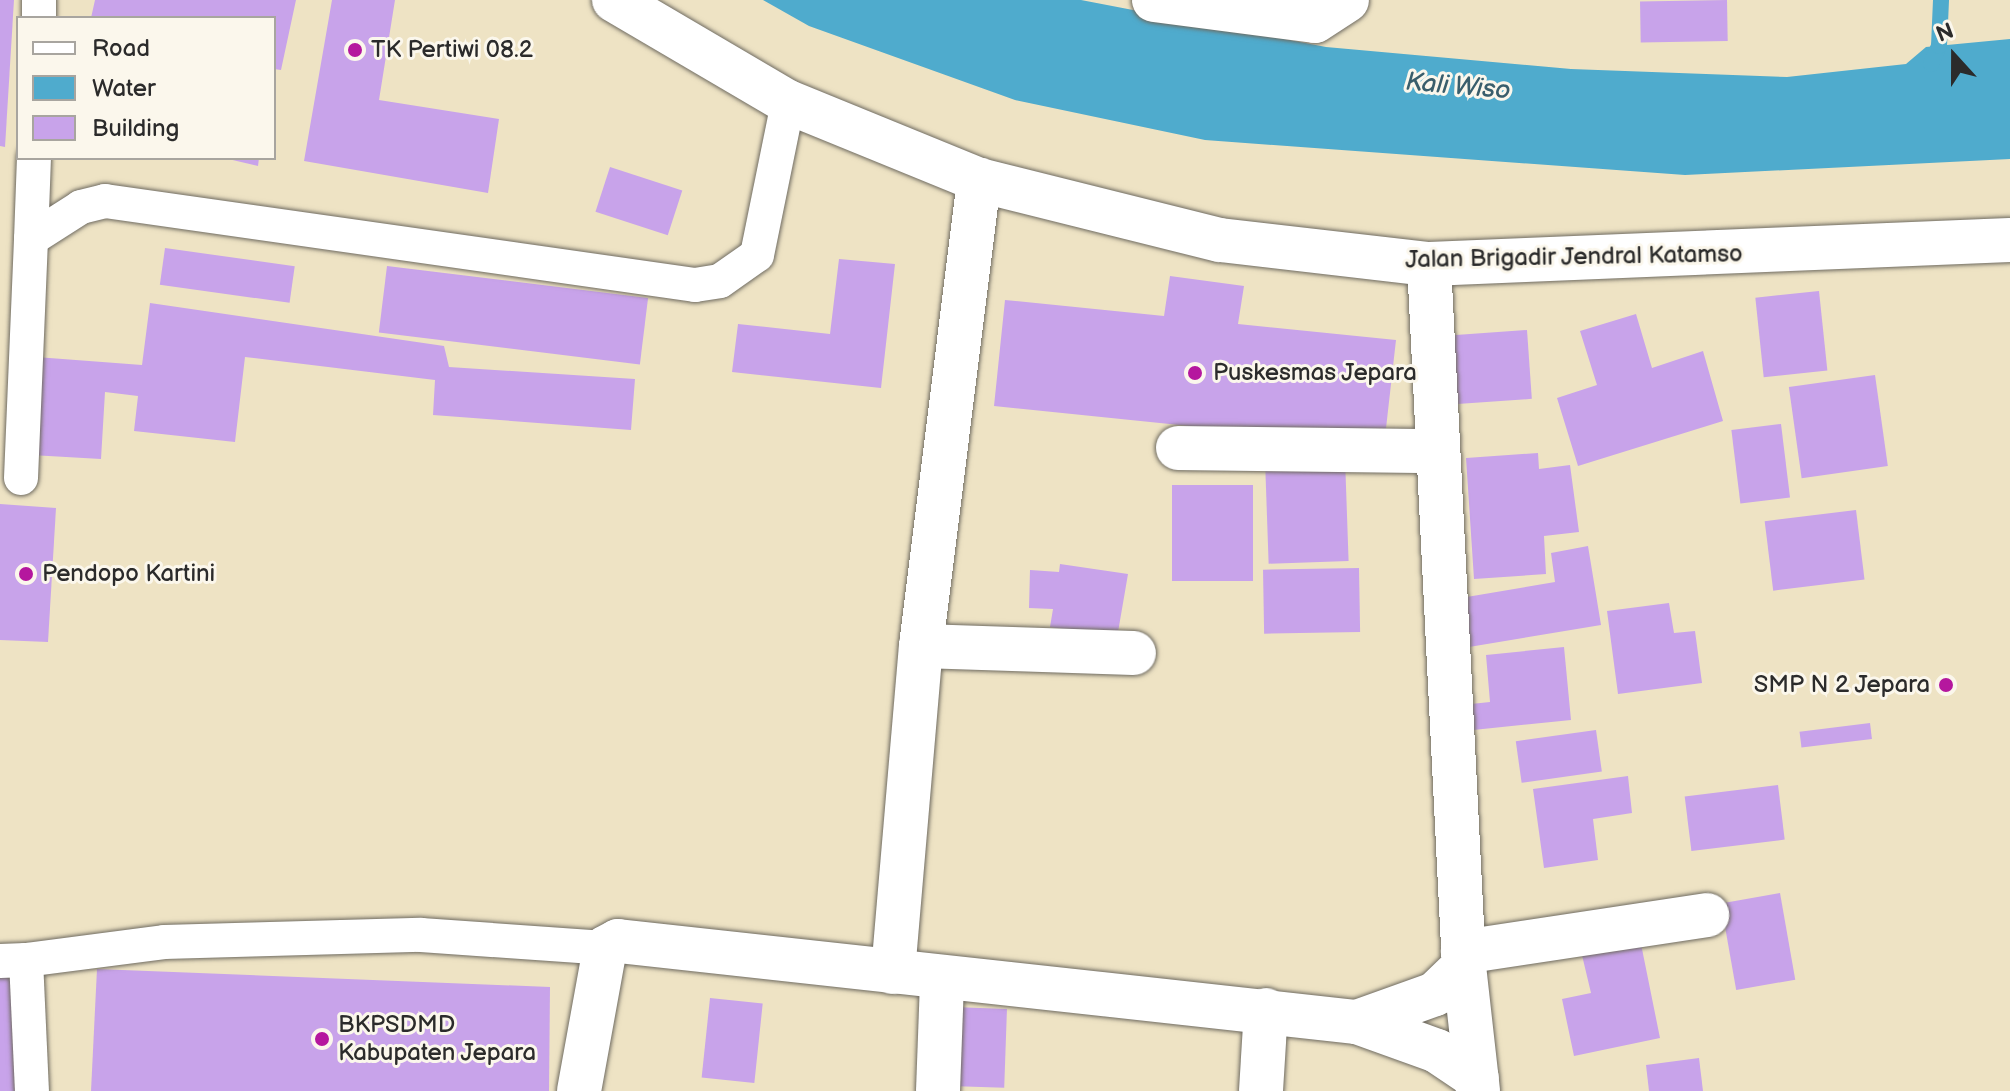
<!DOCTYPE html>
<html>
<head>
<meta charset="utf-8">
<style>
	body { margin:0 }
	#map { position:relative; width:2010px; height:1091px; overflow:hidden; background:#eee3c4; font-family:"Balsamiq Sans",sans-serif }
	div>[style] { position:absolute }
	.water>* { inset:0; background:#4fabcd }
	.stream>* { height:16px; margin:-8px; padding:0 8px; transform-origin:8px; border-radius:8px; background:#4fabcd }
	.building>* { inset:0; background:#c8a3ea; transform-origin:0 0 }
	.roads { filter:drop-shadow(0 0 2px #6f6b61) drop-shadow(0 0 2px #6f6b61) }
	.service>* { height:34px; margin:-17px; padding:0 17px; transform-origin:17px; border-radius:17px; background:#fff }
	.minor>* { height:44px; margin:-22px; padding:0 22px; transform-origin:22px; border-radius:22px; background:#fff }
	.tertiary>* { height:44px; margin:-22px; padding:0 22px; transform-origin:22px; border-radius:22px; background:#fff }
	.dots>* { width:22px; height:22px; translate:-50% -50%; box-sizing:border-box; border:4px solid #fbf7ec; border-radius:50% }
	span { translate:-50% -50%; white-space:nowrap; text-align:center; line-height:1.15; -webkit-text-stroke:6px #fbf7ec; paint-order:stroke }
	.poi-label { font-size:24px; color:#2b2b2b }
	.left { translate:0 -50%; text-align:left }
	.right { translate:-100% -50%; text-align:right }
	.street-label { font-size:24px; color:#2b2b2b }
	.water-label { font-size:26px; color:#395e6c; font-style:italic }
	.legend { position:absolute; left:16px; top:16px; width:260px; height:144px; box-sizing:border-box; background:#fbf7ec; border:2px solid #a8a59f; margin:0; padding:10px 14px; list-style:none; font-size:24px; color:#2b2b2b }
	.legend li { display:flex; align-items:center; gap:16px; height:40px }
	.legend b { width:40px; border:2px solid #a8a59f }
	.north { position:absolute; left:1914px; top:16px; width:80px; height:80px; -webkit-text-stroke:6px #fbf7ec; paint-order:stroke; rotate:339deg; font-size:22px; font-weight:700; line-height:32px; text-align:center; color:#2b2b2b }
	.north::after { content:''; display:block; margin:auto; width:28px; height:36px; background:#2b2b2b; clip-path:polygon(50% 0,100% 100%,50% 72%,0 100%) }
</style>
</head>
<body>
<div id="map">
	<div class="water">
		<i style="clip-path:polygon(763px 0,1081px 0,1326px 47px,1571px 69px,1787px 77px,1906px 64px,1926px 47px,2010px 39px,2010px 159px,1685px 175px,1205px 140px,1015px 100px,809px 26px)"></i>
	</div>
	<div class="stream">
		<i style="left:1931px;top:64px;width:20px;rotate:-66deg"></i>
		<i style="left:1939px;top:46px;width:46px;rotate:-87.5deg"></i>
	</div>
	<div class="building">
		<i style="clip-path:polygon(0 0,14px 0,5px 147px,0 146px)"></i>
		<i style="clip-path:polygon(95px 0,296px 0,281px 70px,274px 69px,274px 18px,91px 18px)"></i>
		<i style="clip-path:polygon(332px 0,395px 0,379px 100px,499px 119px,488px 193px,304px 161px)"></i>
		<i style="left:1727px;top:0;width:41px;height:87px;rotate:89deg"></i>
		<i style="clip-path:polygon(224px 158px,259px 158px,258px 166px)"></i>
		<i style="left:610px;top:167px;width:76px;height:47px;rotate:18deg"></i>
		<i style="left:165px;top:248px;width:131px;height:37px;rotate:8deg"></i>
		<i style="clip-path:polygon(839px 259px,895px 264px,881px 388px,732px 372px,738px 324px,830px 334px)"></i>
		<i style="left:387px;top:266px;width:263px;height:67px;rotate:7deg"></i>
		<i style="clip-path:polygon(1170px 276px,1244px 286px,1238px 324px,1396px 340px,1384px 446px,994px 406px,1005px 300px,1164px 316px)"></i>
		<i style="left:1819px;top:291px;width:80px;height:64px;rotate:84deg"></i>
		<i style="clip-path:polygon(150px 303px,444px 346px,449px 367px,635px 379px,631px 430px,433px 415px,435px 380px,245px 357px,235px 442px,134px 431px,138px 396px,105px 392px,101px 459px,31px 455px,36px 357px,142px 365px)"></i>
		<i style="clip-path:polygon(1636px 314px,1652px 368px,1703px 351px,1723px 421px,1578px 466px,1557px 398px,1597px 385px,1580px 331px)"></i>
		<i style="left:1527px;top:330px;width:69px;height:89px;rotate:86deg"></i>
		<i style="left:1875px;top:375px;width:92px;height:87px;rotate:82deg"></i>
		<i style="left:1781px;top:424px;width:74px;height:50px;rotate:83deg"></i>
		<i style="clip-path:polygon(1538px 453px,1539px 469px,1570px 465px,1579px 532px,1544px 536px,1546px 574px,1474px 579px,1466px 458px)"></i>
		<i style="left:1345px;top:458px;width:103px;height:80px;rotate:88deg"></i>
		<i style="left:1172px;top:485px;width:81px;height:96px"></i>
		<i style="clip-path:polygon(0 504px,56px 508px,48px 642px,0 640px)"></i>
		<i style="left:1856px;top:510px;width:70px;height:92px;rotate:83deg"></i>
		<i style="clip-path:polygon(1588px 546px,1601px 625px,1457px 649px,1449px 600px,1555px 582px,1551px 553px)"></i>
		<i style="clip-path:polygon(1060px 564px,1128px 574px,1117px 638px,1050px 627px,1053px 609px,1029px 608px,1030px 570px,1059px 572px)"></i>
		<i style="left:1359px;top:568px;width:64px;height:96px;rotate:89deg"></i>
		<i style="clip-path:polygon(1669px 603px,1674px 633px,1695px 631px,1702px 683px,1618px 694px,1607px 611px)"></i>
		<i style="clip-path:polygon(1564px 647px,1571px 720px,1454px 732px,1452px 706px,1490px 702px,1486px 655px)"></i>
		<i style="left:1870px;top:723px;width:16px;height:71px;rotate:83deg"></i>
		<i style="left:1596px;top:730px;width:42px;height:81px;rotate:82deg"></i>
		<i style="clip-path:polygon(1628px 776px,1632px 813px,1593px 819px,1598px 860px,1544px 868px,1533px 789px)"></i>
		<i style="left:1778px;top:785px;width:55px;height:94px;rotate:83deg"></i>
		<i style="left:1780px;top:893px;width:88px;height:60px;rotate:80deg"></i>
		<i style="clip-path:polygon(1640px 939px,1660px 1038px,1574px 1056px,1562px 999px,1591px 993px,1581px 951px)"></i>
		<i style="clip-path:polygon(20px 965px,26px 1091px,0 1091px,0 966px)"></i>
		<i style="clip-path:polygon(97px 969px,550px 987px,549px 1091px,91px 1091px)"></i>
		<i style="left:710px;top:998px;width:53px;height:80px;rotate:6deg"></i>
		<i style="left:953px;top:1007px;width:54px;height:79px;rotate:2deg"></i>
		<i style="clip-path:polygon(1699px 1058px,1703px 1091px,1649px 1091px,1646px 1065px)"></i>
	</div>
	<div class="roads">
		<div class="service">
			<i style="left:39px;top:18px;width:18px;rotate:-90deg"></i>
			<i style="left:31px;top:239px;width:81px;rotate:-87.9deg"></i>
			<i style="left:21px;top:478px;width:239px;rotate:-87.6deg"></i>
			<i style="left:31px;top:239px;width:59px;rotate:-32.6deg"></i>
			<i style="left:81px;top:207px;width:25px;rotate:-14deg"></i>
			<i style="left:105px;top:201px;width:596px;rotate:8.1deg"></i>
			<i style="left:695px;top:285px;width:25px;rotate:-9deg"></i>
			<i style="left:720px;top:281px;width:45px;rotate:-35.1deg"></i>
			<i style="left:757px;top:255px;width:156px;rotate:-78.5deg"></i>
			<i style="left:26px;top:960px;width:139px;rotate:-7.4deg"></i>
			<i style="left:164px;top:942px;width:257px;rotate:-1.6deg"></i>
			<i style="left:421px;top:935px;width:184px;rotate:4deg"></i>
			<i style="left:0;top:961px;width:26px;rotate:-2deg"></i>
			<i style="left:26px;top:960px;width:131px;rotate:87.4deg"></i>
		</div>
		<div class="minor">
			<i style="left:1154px;top:0;width:162px;rotate:7.4deg"></i>
			<i style="left:1315px;top:21px;width:38px;rotate:-33deg"></i>
			<i style="left:1178px;top:448px;width:260px;rotate:0.7deg"></i>
			<i style="left:921px;top:646px;width:213px;rotate:1.9deg"></i>
			<i style="left:1463px;top:952px;width:247px;rotate:-8.6deg"></i>
			<i style="left:1464px;top:966px;width:126px;rotate:83.6deg"></i>
			<i style="left:893px;top:972px;width:327px;rotate:-85.1deg"></i>
			<i style="left:921px;top:646px;width:470px;rotate:-82.9deg"></i>
			<i style="left:1357px;top:1022px;width:85px;rotate:19.9deg"></i>
			<i style="left:1437px;top:1051px;width:48px;rotate:34deg"></i>
			<i style="left:579px;top:1091px;width:145px;rotate:-79.7deg"></i>
			<i style="left:605px;top:948px;width:15px;rotate:-28deg"></i>
			<i style="left:618px;top:941px;width:743px;rotate:6.26deg"></i>
			<i style="left:1357px;top:1022px;width:83px;rotate:-19.7deg"></i>
			<i style="left:1435px;top:994px;width:40px;rotate:-44deg"></i>
			<i style="left:1464px;top:966px;width:703px;rotate:-92.85deg"></i>
			<i style="left:938px;top:1091px;width:111px;rotate:-87.9deg"></i>
			<i style="left:1261px;top:1091px;width:81px;rotate:-86.5deg"></i>
		</div>
		<div class="tertiary">
			<i style="left:614px;top:0;width:202px;rotate:30.4deg"></i>
			<i style="left:788px;top:102px;width:206px;rotate:22.2deg"></i>
			<i style="left:979px;top:180px;width:248px;rotate:14deg"></i>
			<i style="left:1220px;top:240px;width:210px;rotate:6.6deg"></i>
			<i style="left:1429px;top:264px;width:581px;rotate:-2.37deg"></i>
		</div>
	</div>
	<div class="dots">
		<i style="left:355px;top:50px;background:#b5179e"></i>
		<i style="left:1195px;top:373px;background:#b5179e"></i>
		<i style="left:26px;top:574px;background:#b5179e"></i>
		<i style="left:1946px;top:685px;background:#b5179e"></i>
		<i style="left:322px;top:1039px;background:#b5179e"></i>
	</div>
	<div class="poi-label">
		<span class="left" style="left:371px;top:50px">TK Pertiwi 08.2</span>
		<span class="left" style="left:1213px;top:373px">Puskesmas Jepara</span>
		<span class="left" style="left:42px;top:574px">Pendopo Kartini</span>
		<span class="right" style="left:1930px;top:685px">SMP N 2 Jepara</span>
		<span class="left" style="left:338px;top:1039px">BKPSDMD<br>Kabupaten Jepara</span>
	</div>
	<div class="street-label">
		<span style="left:1574px;top:257px;rotate:-1deg">Jalan Brigadir Jendral Katamso</span>
	</div>
	<div class="water-label">
		<span style="left:1458px;top:87px;rotate:5deg">Kali Wiso</span>
	</div>
	<ul class="legend">
	<li><b style="height:10px;background:#fff"></b>Road</li>
	<li><b style="height:22px;background:#4fabcd"></b>Water</li>
	<li><b style="height:22px;background:#c8a3ea"></b>Building</li>
	</ul>
	<div class="north">N</div>
</div>
</body>
</html>
